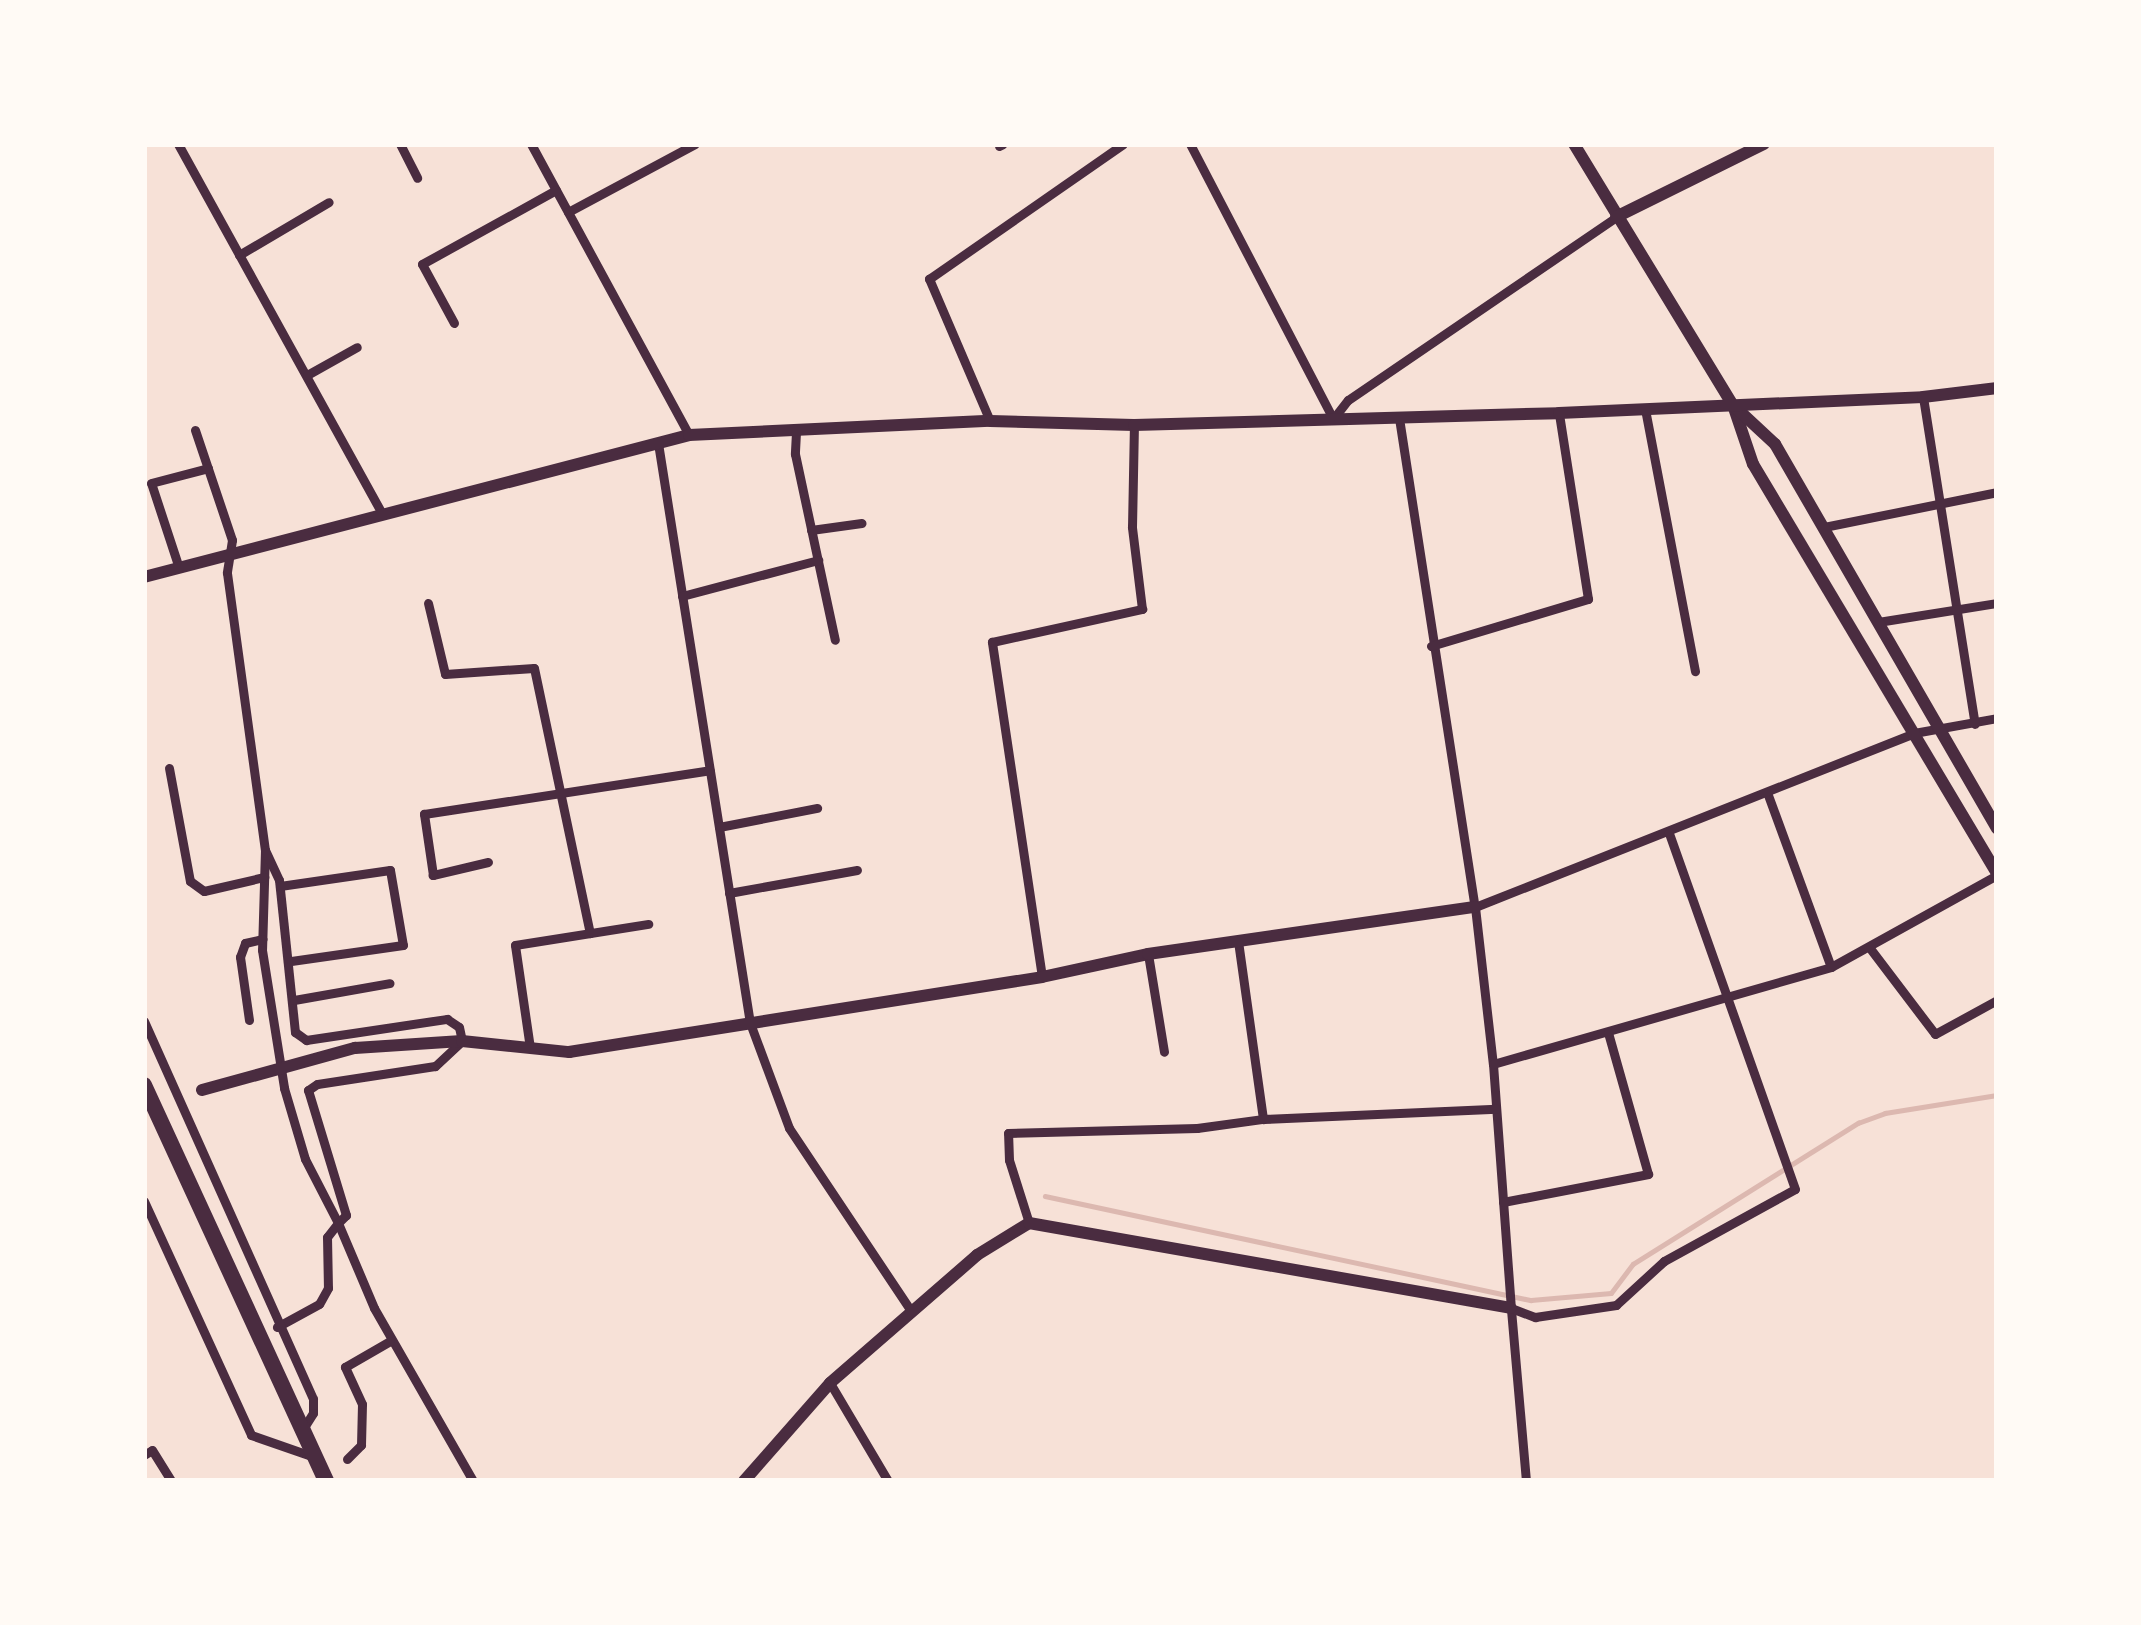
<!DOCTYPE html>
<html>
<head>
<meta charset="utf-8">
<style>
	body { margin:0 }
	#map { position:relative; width:2141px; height:1625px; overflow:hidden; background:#f7e1d7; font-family:"DM Sans",sans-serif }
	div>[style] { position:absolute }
	.stream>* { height:4.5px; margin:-2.25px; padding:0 2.25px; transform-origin:2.25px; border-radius:2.25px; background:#dcb8b0 }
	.minor>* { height:9px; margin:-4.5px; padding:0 4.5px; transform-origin:4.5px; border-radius:4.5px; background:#4a2c40 }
	.tertiary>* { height:12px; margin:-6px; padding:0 6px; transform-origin:6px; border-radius:6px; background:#4a2c40 }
	.trunk>* { height:16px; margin:-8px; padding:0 8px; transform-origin:8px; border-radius:8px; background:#4a2c40 }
	span { translate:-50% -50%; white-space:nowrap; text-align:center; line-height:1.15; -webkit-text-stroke:12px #fffaf5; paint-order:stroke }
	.frame { position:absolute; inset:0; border:147px solid #fffaf5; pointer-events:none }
</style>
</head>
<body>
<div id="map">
	<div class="stream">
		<i style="left:1045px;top:1196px;width:497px;rotate:12.1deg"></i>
		<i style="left:1531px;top:1300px;width:80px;rotate:-5deg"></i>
		<i style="left:1611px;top:1293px;width:36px;rotate:-53deg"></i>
		<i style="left:1633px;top:1264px;width:266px;rotate:-32.1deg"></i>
		<i style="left:1858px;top:1123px;width:29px;rotate:-20deg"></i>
		<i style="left:1885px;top:1113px;width:113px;rotate:-9.1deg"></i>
	</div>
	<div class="minor">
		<i style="left:178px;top:144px;width:420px;rotate:61.1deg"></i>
		<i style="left:400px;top:144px;width:38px;rotate:63deg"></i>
		<i style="left:531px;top:144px;width:331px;rotate:61.5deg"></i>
		<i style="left:1190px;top:144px;width:310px;rotate:62.5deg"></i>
		<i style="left:1333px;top:419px;width:24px;rotate:-52deg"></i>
		<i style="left:1348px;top:400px;width:325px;rotate:-34.3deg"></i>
		<i style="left:999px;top:146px;width:4px;rotate:-27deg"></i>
		<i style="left:568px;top:212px;width:144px;rotate:-28.2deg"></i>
		<i style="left:239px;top:255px;width:104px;rotate:-30.5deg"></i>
		<i style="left:454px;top:323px;width:67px;rotate:-118.5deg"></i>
		<i style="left:422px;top:264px;width:153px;rotate:-28.9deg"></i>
		<i style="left:307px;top:375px;width:57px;rotate:-29.2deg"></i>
		<i style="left:1923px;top:397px;width:331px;rotate:81deg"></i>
		<i style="left:1645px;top:409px;width:267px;rotate:79.2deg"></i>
		<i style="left:1399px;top:418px;width:495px;rotate:81.2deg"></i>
		<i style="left:1475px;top:907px;width:158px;rotate:83.5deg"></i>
		<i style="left:1493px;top:1064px;width:245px;rotate:85.8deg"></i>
		<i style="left:990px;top:421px;width:155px;rotate:-113.2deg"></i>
		<i style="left:929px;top:279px;width:236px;rotate:-34.8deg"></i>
		<i style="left:195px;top:430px;width:116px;rotate:71.4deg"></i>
		<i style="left:232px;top:540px;width:33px;rotate:99deg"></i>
		<i style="left:227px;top:573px;width:280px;rotate:82.2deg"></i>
		<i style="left:265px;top:850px;width:100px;rotate:91.7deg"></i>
		<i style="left:262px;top:950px;width:140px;rotate:80.9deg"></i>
		<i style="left:284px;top:1088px;width:74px;rotate:73.5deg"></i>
		<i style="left:305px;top:1159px;width:72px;rotate:62.7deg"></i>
		<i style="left:338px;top:1223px;width:18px;rotate:128deg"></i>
		<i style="left:327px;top:1237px;width:51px;rotate:88.9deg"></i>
		<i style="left:328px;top:1288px;width:18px;rotate:119deg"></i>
		<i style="left:319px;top:1304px;width:48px;rotate:151.3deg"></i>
		<i style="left:796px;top:432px;width:22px;rotate:93deg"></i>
		<i style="left:795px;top:454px;width:190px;rotate:77.9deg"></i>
		<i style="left:658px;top:443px;width:587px;rotate:80.99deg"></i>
		<i style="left:750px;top:1023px;width:112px;rotate:69.6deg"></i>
		<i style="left:789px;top:1128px;width:220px;rotate:56.3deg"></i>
		<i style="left:1824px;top:527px;width:177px;rotate:-11.4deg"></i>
		<i style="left:811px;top:530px;width:51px;rotate:-7.8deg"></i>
		<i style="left:179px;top:568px;width:89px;rotate:-108.2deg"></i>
		<i style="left:151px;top:483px;width:59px;rotate:-14.7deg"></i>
		<i style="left:682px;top:596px;width:141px;rotate:-14.8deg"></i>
		<i style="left:428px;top:603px;width:73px;rotate:76.5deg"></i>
		<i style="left:445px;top:674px;width:89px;rotate:-3.9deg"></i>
		<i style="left:534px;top:668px;width:271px;rotate:78.1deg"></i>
		<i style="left:1878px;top:622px;width:121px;rotate:-9.1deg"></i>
		<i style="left:1431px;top:646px;width:164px;rotate:-16.7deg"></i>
		<i style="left:1588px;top:599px;width:188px;rotate:-98.9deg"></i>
		<i style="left:169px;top:768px;width:115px;rotate:79.5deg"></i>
		<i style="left:190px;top:881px;width:17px;rotate:36deg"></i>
		<i style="left:204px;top:891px;width:62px;rotate:-13.1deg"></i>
		<i style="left:1768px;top:795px;width:183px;rotate:69.9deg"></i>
		<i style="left:719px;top:827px;width:100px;rotate:-11deg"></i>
		<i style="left:265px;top:850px;width:33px;rotate:65deg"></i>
		<i style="left:279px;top:880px;width:153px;rotate:84deg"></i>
		<i style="left:295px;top:1032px;width:14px;rotate:36deg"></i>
		<i style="left:306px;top:1040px;width:143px;rotate:-8.5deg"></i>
		<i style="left:447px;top:1019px;width:14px;rotate:34deg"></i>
		<i style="left:459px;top:1027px;width:14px;rotate:78deg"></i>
		<i style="left:462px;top:1041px;width:37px;rotate:137deg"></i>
		<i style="left:435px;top:1066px;width:119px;rotate:171.3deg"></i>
		<i style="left:317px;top:1084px;width:11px;rotate:146deg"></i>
		<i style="left:308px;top:1090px;width:131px;rotate:73.1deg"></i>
		<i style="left:346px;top:1215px;width:11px;rotate:135deg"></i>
		<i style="left:338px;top:1223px;width:92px;rotate:67deg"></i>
		<i style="left:374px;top:1308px;width:199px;rotate:60.2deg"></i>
		<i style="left:488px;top:862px;width:57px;rotate:166.7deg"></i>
		<i style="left:433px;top:875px;width:62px;rotate:-98.4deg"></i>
		<i style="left:424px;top:814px;width:289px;rotate:-8.7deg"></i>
		<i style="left:280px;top:886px;width:111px;rotate:-8.3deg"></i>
		<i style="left:390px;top:870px;width:76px;rotate:80.2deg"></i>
		<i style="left:403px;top:945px;width:113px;rotate:171.9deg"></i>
		<i style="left:729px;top:893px;width:130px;rotate:-10.2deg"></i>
		<i style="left:1475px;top:907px;width:472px;rotate:-21.6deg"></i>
		<i style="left:1914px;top:733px;width:84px;rotate:-10.2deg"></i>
		<i style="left:1238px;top:941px;width:180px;rotate:82deg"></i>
		<i style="left:1869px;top:947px;width:109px;rotate:52.8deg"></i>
		<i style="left:1935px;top:1034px;width:71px;rotate:-28.7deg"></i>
		<i style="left:1148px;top:954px;width:99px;rotate:80.7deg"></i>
		<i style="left:1042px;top:977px;width:339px;rotate:-98.5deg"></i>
		<i style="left:992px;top:642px;width:154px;rotate:-12.4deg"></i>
		<i style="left:1142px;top:609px;width:83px;rotate:-97deg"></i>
		<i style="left:1132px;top:527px;width:102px;rotate:-88.9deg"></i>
		<i style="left:294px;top:1000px;width:97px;rotate:-10deg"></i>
		<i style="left:249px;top:1020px;width:64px;rotate:-98.1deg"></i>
		<i style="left:240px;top:957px;width:15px;rotate:-70deg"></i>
		<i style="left:245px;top:943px;width:18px;rotate:-13deg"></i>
		<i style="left:144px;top:1021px;width:414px;rotate:65.9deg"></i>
		<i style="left:313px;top:1399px;width:14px;rotate:90deg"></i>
		<i style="left:313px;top:1413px;width:22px;rotate:122deg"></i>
		<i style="left:530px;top:1048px;width:104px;rotate:-98.3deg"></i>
		<i style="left:515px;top:945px;width:135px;rotate:-9deg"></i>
		<i style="left:1493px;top:1064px;width:352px;rotate:-16deg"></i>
		<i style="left:1831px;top:967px;width:190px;rotate:-29deg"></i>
		<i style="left:144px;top:1201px;width:257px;rotate:65.4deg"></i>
		<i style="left:251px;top:1435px;width:67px;rotate:19.2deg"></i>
		<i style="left:1503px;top:1202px;width:148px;rotate:-10.9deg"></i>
		<i style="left:1648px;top:1174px;width:147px;rotate:-105.8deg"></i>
		<i style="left:1029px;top:1223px;width:66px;rotate:-107.6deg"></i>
		<i style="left:1009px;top:1160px;width:27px;rotate:-92deg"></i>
		<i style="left:1008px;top:1133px;width:189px;rotate:-1.5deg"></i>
		<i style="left:1197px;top:1128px;width:67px;rotate:-7.8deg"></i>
		<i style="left:1263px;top:1119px;width:233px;rotate:-2.5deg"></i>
		<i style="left:830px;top:1383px;width:114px;rotate:59.4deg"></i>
		<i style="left:144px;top:1455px;width:9px;rotate:-32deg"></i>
		<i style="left:152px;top:1450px;width:36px;rotate:58deg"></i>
		<i style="left:347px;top:1459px;width:20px;rotate:-45deg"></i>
		<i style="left:361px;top:1445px;width:41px;rotate:-88.6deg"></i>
		<i style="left:362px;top:1404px;width:41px;rotate:-114.7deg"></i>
		<i style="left:345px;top:1367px;width:52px;rotate:-30deg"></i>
		<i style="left:1526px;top:1481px;width:174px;rotate:-95deg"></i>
		<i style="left:1511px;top:1308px;width:26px;rotate:21deg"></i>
		<i style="left:1535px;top:1317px;width:82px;rotate:-8.4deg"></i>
		<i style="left:1616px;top:1305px;width:65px;rotate:-42.5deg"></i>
		<i style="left:1664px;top:1261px;width:149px;rotate:-28.8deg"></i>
		<i style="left:1795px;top:1189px;width:378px;rotate:-109.5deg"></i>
	</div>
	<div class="tertiary">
		<i style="left:1574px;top:144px;width:306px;rotate:58.7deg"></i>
		<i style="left:1733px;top:405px;width:62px;rotate:71.3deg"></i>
		<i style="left:1753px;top:464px;width:476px;rotate:59.2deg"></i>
		<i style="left:1616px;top:217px;width:165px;rotate:-26.3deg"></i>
		<i style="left:1734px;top:406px;width:56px;rotate:42.8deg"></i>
		<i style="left:1775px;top:444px;width:444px;rotate:60deg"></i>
		<i style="left:144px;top:577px;width:563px;rotate:-14.6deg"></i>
		<i style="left:689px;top:435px;width:301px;rotate:-2.7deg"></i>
		<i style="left:990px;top:421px;width:144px;rotate:1.6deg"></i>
		<i style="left:1134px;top:425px;width:425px;rotate:-1.6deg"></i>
		<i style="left:1559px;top:413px;width:364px;rotate:-2.5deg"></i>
		<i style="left:1923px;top:397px;width:75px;rotate:-6.9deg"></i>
		<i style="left:202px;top:1090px;width:159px;rotate:-15.4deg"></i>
		<i style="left:355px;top:1048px;width:107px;rotate:-3.7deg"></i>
		<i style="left:462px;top:1041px;width:108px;rotate:5.9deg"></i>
		<i style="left:569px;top:1052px;width:479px;rotate:-9deg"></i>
		<i style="left:1042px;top:977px;width:108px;rotate:-12.2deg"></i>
		<i style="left:1148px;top:954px;width:330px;rotate:-8.2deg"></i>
		<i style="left:744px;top:1481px;width:130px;rotate:-48.7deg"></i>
		<i style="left:830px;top:1383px;width:195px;rotate:-41deg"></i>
		<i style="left:977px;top:1255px;width:61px;rotate:-31.6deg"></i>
		<i style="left:1029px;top:1223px;width:489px;rotate:10deg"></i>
	</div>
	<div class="trunk">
		<i style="left:144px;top:1085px;width:436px;rotate:65.3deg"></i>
	</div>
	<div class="frame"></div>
</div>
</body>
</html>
